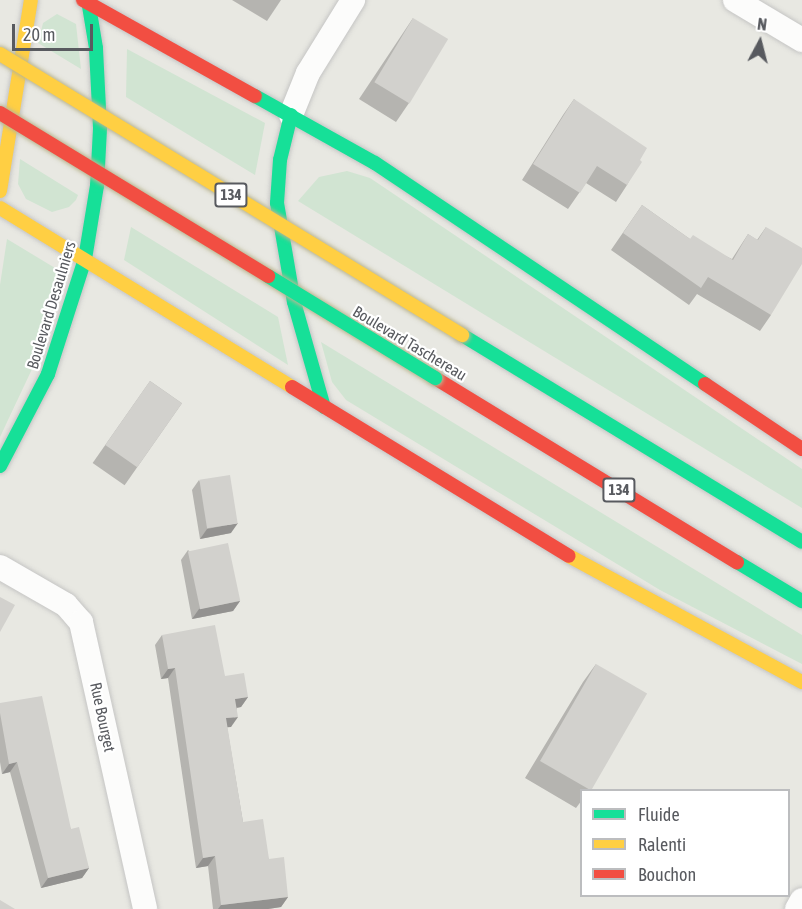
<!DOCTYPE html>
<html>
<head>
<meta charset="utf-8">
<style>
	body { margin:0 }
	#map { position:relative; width:802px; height:909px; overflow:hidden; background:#e8e8e2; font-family:"Asap Condensed",sans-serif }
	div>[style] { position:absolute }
	.green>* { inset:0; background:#d1e4d2 }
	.roads { filter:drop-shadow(0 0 2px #c5c5c4) drop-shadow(0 0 2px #c5c5c4) }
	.street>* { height:24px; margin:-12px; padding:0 12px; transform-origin:12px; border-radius:12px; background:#fcfcfb }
	.fast>* { height:14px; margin:-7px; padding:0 7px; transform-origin:7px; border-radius:7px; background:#16e098 }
	.slow>* { height:14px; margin:-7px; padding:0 7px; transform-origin:7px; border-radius:7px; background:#ffcf43 }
	.jam>* { height:14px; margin:-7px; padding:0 7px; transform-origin:7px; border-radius:7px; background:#f24e42 }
	.bridges { filter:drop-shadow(0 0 2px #bbb693) drop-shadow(0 0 2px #bbb693) }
	.fast-bridge>* { height:14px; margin:-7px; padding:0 7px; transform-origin:7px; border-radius:7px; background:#16e098 }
	.slow-bridge>* { height:14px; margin:-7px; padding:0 7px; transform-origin:7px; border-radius:7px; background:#ffcf43 }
	.jam-bridge>* { height:14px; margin:-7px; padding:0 7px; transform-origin:7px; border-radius:7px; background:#f24e42 }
	.wall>* { inset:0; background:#b5b4b0; transform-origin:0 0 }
	.shaded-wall>* { inset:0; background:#939290 }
	.building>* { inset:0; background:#d2d1cd; transform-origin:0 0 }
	span { translate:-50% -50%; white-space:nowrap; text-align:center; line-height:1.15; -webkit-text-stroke:4.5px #fff; paint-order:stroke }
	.shield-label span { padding:2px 4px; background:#fff; border:2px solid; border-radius:4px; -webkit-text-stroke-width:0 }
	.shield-label { font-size:15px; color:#585a5f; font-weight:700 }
	.street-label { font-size:16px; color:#585a5f }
	.legend { position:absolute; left:580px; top:789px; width:210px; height:108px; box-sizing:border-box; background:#fff; border:2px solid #bcbdbf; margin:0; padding:8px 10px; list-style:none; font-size:18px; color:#585a5f }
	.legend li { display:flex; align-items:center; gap:12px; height:30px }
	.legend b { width:30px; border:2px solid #bcbdbf }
	.north { position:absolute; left:730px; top:12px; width:60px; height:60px; -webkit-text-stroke:4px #fff; paint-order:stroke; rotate:7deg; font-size:16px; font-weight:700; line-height:24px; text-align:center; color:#585a5f }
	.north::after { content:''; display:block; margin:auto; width:21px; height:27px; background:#585a5f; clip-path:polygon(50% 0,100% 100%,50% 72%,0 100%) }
	.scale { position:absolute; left:12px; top:24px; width:81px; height:27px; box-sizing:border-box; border:3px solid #585a5f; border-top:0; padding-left:8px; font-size:18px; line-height:21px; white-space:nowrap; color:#585a5f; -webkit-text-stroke:4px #fff; paint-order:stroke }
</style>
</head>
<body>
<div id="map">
	<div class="green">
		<i style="clip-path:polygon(57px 14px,76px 24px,81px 69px,38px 43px,43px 23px)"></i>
		<i style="clip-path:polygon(127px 49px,265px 123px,255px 175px,126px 97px)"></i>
		<i style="clip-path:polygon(20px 159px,78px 195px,76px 200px,69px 207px,52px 212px,26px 199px,18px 184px)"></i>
		<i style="clip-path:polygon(347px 171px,370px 178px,802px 469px,802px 508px,298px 201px,319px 177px)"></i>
		<i style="clip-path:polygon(131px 227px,278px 317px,288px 365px,124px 260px)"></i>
		<i style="clip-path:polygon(7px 239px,65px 274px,41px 350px,0 437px,0 285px)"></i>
		<i style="clip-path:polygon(321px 342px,802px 635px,802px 664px,660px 590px,346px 400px,332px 382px)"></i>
	</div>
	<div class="roads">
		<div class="street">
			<i style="left:735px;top:0;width:78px;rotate:30.8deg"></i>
			<i style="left:291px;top:115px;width:45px;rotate:-68deg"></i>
			<i style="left:308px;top:73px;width:86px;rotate:-58.3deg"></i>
			<i style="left:0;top:567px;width:76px;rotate:29.9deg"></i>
			<i style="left:66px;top:605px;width:23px;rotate:49deg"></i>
			<i style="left:81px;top:622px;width:294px;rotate:77.4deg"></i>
			<i style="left:797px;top:909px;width:10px;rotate:-61deg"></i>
		</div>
		<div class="fast">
			<i style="left:255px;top:96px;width:137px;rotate:29.2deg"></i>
			<i style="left:375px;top:163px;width:397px;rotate:33.8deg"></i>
			<i style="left:291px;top:115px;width:46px;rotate:103.7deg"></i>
			<i style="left:280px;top:160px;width:43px;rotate:94deg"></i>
			<i style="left:277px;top:203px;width:100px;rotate:80.3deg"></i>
			<i style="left:294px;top:302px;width:109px;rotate:74.1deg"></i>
			<i style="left:462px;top:335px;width:398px;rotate:31.3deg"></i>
			<i style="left:0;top:466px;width:104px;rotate:-62.4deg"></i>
			<i style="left:48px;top:374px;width:121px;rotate:-72.2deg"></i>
			<i style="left:85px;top:259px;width:74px;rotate:-80.7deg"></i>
			<i style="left:97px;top:186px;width:58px;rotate:-87deg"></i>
			<i style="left:100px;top:128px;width:80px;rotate:-92.9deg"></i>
			<i style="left:96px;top:48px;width:49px;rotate:-99.5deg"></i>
			<i style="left:737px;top:562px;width:76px;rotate:31deg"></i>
		</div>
		<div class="slow">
			<i style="left:0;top:191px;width:193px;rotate:-80.8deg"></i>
			<i style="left:0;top:208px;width:342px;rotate:31.5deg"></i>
			<i style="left:569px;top:556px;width:265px;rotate:28.4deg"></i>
		</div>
		<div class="jam">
			<i style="left:83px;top:0;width:197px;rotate:29.2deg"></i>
			<i style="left:435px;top:378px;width:354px;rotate:31.4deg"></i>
			<i style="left:705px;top:384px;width:117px;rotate:33.8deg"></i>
			<i style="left:292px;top:387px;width:324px;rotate:31.4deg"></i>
		</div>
	</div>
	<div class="bridges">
		<div class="fast-bridge">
			<i style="left:268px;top:276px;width:196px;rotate:31.4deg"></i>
		</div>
		<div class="slow-bridge">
			<i style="left:0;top:54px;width:541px;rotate:31.31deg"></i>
		</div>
		<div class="jam-bridge">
			<i style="left:0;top:113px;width:314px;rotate:31.3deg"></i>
		</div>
	</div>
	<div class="wall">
		<i style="clip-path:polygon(232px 0,281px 0,267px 21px)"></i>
		<i style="clip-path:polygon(413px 18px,409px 103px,396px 122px,359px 99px)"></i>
		<i style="clip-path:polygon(574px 99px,640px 160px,627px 185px,616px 202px,586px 183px,568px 209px,522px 180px,563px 115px)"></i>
		<i style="clip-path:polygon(642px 205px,690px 239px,732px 259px,748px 234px,757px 240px,766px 227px,771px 315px,760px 331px,697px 294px,689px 305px,611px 250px)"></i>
		<i style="left:150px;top:381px;width:39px;height:100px;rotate:35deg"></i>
		<i style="clip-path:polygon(199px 480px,231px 533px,200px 539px,192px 490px)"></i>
		<i style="clip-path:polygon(188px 550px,240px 601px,233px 611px,192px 619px,181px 560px)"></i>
		<i style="clip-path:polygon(162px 635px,225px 676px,248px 697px,241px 707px,237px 708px,231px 727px,227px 727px,243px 822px,269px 859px,288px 897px,281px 907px,268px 909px,213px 909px,208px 866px,196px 868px,168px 678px,161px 679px,155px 645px)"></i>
		<i style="clip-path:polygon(596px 664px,589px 790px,582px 790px,582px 800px,576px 808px,525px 778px,583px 682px)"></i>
		<i style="clip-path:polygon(0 703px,71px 829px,89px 868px,82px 878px,41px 888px,10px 772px,2px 774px,0 762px)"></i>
	</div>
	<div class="shaded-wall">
		<i style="clip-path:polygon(238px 523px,231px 533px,200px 539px,207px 529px)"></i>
		<i style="clip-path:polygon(240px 601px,233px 611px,192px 619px,199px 609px)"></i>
		<i style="clip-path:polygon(175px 668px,168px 678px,161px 679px,168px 669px)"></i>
		<i style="clip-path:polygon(248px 697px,241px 707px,228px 709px,235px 699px)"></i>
		<i style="clip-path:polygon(238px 717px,231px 727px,219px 728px,226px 718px)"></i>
		<i style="clip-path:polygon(17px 762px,10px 772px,2px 774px,9px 764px)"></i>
		<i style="clip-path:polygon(215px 856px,208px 866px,196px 868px,203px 858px)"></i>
		<i style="clip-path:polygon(89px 868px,82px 878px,41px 888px,48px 878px)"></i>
		<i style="clip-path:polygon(288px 897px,281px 907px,268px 909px,218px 909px,221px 905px)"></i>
	</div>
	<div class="building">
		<i style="left:413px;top:18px;width:41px;height:75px;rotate:31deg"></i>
		<i style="clip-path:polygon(574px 99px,647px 148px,640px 160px,642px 162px,627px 185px,597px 166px,580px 193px,533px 164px)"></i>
		<i style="clip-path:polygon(642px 205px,690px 239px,693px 235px,733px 260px,748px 234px,758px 240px,766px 227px,802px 248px,802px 264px,771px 315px,708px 277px,701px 288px,623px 233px)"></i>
		<i style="left:150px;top:381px;width:39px;height:78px;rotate:35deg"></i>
		<i style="left:230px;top:475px;width:49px;height:31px;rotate:81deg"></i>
		<i style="left:228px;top:543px;width:59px;height:41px;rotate:78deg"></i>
		<i style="clip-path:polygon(0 597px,15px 605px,0 632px)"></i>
		<i style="clip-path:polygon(215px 625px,225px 676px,244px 673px,248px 697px,235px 699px,238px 717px,226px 718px,243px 822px,263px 819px,269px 859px,284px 857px,288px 897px,221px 905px,215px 856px,203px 858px,175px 668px,168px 669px,162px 635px)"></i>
		<i style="left:596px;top:664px;width:59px;height:112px;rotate:30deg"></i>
		<i style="clip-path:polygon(42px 696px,71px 829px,79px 827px,89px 868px,48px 878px,17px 762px,9px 764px,0 713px,0 703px)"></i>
		<i style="clip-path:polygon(0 900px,15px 909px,0 909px)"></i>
	</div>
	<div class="shield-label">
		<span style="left:231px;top:195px">134</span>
		<span style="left:619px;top:490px">134</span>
	</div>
	<div class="street-label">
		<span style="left:51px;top:305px;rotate:-73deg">Boulevard Desaulniers</span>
		<span style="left:410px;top:343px;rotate:31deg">Boulevard Taschereau</span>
		<span style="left:103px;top:717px;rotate:78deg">Rue Bourget</span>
	</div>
	<ul class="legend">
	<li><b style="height:8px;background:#16e098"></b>Fluide</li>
	<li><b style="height:8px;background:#ffcf43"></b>Ralenti</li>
	<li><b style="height:8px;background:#f24e42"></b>Bouchon</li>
	</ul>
	<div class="north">N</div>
	<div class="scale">20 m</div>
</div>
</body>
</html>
